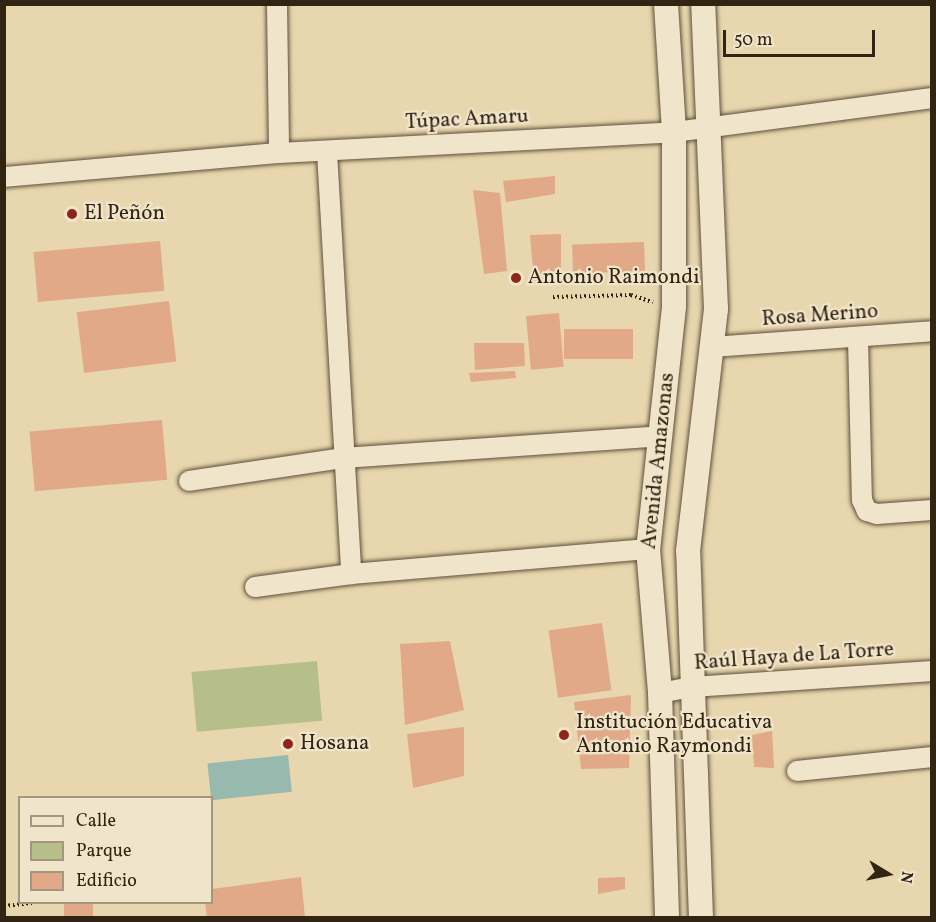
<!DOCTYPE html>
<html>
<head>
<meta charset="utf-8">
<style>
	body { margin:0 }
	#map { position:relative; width:936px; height:922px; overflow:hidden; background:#e8d6ae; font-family:Vollkorn,serif }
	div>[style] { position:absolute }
	.green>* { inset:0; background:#b6be8a; transform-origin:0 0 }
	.water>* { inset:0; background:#97b9ae; transform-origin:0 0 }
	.building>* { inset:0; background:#e2a989; transform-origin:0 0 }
	.path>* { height:4px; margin-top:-2px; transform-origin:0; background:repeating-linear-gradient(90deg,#312413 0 1.5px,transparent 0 4.5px) }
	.roads { filter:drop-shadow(0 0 2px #5f503a) drop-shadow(0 0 2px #5f503a) }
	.minor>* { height:20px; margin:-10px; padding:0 10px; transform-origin:10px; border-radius:10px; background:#f0e4ca }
	.tertiary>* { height:24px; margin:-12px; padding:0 12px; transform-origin:12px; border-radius:12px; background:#f0e4ca }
	.dots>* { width:16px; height:16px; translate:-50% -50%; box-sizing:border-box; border:3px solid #f0e4ca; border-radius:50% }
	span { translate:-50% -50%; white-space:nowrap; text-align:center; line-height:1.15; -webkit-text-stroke:4.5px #f0e4ca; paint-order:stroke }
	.street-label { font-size:21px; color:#312413 }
	.poi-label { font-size:21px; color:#312413 }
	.left { translate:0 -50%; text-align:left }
	.frame { position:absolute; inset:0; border:6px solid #312413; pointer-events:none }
	.legend { position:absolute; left:18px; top:796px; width:195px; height:108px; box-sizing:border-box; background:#f0e4ca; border:2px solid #a49781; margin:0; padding:8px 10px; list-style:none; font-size:18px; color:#312413 }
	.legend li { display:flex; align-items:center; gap:12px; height:30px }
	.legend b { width:30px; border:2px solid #a49781 }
	.north { position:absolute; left:858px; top:844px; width:60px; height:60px; -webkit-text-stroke:4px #f0e4ca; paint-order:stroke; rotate:100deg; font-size:16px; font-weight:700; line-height:24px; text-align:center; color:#312413 }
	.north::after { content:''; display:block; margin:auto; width:21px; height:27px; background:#312413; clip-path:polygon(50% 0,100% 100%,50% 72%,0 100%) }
	.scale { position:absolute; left:723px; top:30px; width:152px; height:27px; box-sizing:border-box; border:3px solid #312413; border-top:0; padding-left:8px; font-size:18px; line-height:21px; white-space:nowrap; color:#312413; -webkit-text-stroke:4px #f0e4ca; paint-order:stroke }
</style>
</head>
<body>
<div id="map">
	<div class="green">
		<i style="left:317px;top:661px;width:60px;height:126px;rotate:85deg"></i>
	</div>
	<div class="water">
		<i style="left:288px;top:755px;width:37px;height:81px;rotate:84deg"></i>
	</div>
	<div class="building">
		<i style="clip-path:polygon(555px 176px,555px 194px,506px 202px,503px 181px)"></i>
		<i style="clip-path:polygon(473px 190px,500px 193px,507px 271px,484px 274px)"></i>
		<i style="clip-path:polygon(561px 234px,561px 282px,534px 281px,530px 235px)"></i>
		<i style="left:160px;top:241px;width:50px;height:127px;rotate:85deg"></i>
		<i style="left:644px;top:242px;width:29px;height:72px;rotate:88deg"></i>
		<i style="left:169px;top:301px;width:61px;height:93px;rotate:83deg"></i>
		<i style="left:559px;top:313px;width:54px;height:33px;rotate:85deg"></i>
		<i style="left:633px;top:329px;width:30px;height:69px;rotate:90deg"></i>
		<i style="clip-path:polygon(474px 343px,524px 343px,525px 366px,475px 370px)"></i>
		<i style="clip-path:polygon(515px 371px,516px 378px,471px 382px,469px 373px)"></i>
		<i style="left:162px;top:420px;width:60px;height:133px;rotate:85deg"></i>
		<i style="left:602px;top:623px;width:68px;height:54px;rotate:82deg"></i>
		<i style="clip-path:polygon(450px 641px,464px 710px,405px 725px,400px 644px)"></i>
		<i style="clip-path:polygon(631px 695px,629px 768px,581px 769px,574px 702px)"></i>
		<i style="clip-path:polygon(464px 727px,464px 776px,413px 788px,407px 734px)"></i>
		<i style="clip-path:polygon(772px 731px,774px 768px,754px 767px,752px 735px)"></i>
		<i style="clip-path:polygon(301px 877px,305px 918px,207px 918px,205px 902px,212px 902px,212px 889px)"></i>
		<i style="clip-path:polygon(625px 877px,625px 889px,598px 894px,598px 878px)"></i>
		<i style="left:64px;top:902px;width:29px;height:16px"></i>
	</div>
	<div class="path">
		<i style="left:553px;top:297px;width:78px;rotate:-1.5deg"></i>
		<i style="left:631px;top:295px;width:23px;rotate:18deg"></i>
		<i style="left:4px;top:906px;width:31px;rotate:-6deg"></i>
	</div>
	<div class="roads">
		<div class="minor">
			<i style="left:277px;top:4px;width:149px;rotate:89.2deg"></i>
			<i style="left:327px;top:152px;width:423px;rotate:86.7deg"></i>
			<i style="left:4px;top:177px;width:276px;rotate:-5deg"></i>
			<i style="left:279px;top:153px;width:396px;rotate:-3deg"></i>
			<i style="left:674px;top:132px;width:260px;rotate:-7.5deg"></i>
			<i style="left:858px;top:339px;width:161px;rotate:88.6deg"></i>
			<i style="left:862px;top:500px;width:12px;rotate:66deg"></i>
			<i style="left:867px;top:511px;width:10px;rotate:17deg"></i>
			<i style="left:877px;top:514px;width:55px;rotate:-4.2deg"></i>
			<i style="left:711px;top:347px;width:222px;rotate:-4.1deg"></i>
			<i style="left:189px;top:481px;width:155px;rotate:-8.5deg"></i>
			<i style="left:342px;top:458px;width:320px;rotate:-3.9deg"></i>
			<i style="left:255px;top:587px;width:97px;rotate:-7.7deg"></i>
			<i style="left:351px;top:574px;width:298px;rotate:-4.8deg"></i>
			<i style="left:660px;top:693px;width:33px;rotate:-11deg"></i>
			<i style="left:692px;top:687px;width:241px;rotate:-3.8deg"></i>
			<i style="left:797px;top:771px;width:136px;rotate:-5.9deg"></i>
		</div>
		<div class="tertiary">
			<i style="left:666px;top:4px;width:128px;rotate:86.4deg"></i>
			<i style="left:674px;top:132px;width:175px;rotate:90deg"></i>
			<i style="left:674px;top:307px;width:243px;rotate:96.1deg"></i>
			<i style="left:648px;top:549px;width:144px;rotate:85.2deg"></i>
			<i style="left:660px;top:693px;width:225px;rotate:88.2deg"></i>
			<i style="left:701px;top:918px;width:367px;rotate:-92deg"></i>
			<i style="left:688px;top:551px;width:244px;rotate:-83.4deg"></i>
			<i style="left:716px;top:309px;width:305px;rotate:-92.4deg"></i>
		</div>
	</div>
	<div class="dots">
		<i style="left:72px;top:214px;background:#8f2418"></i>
		<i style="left:516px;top:278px;background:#8f2418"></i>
		<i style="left:564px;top:735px;background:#8f2418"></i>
		<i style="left:288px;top:744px;background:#8f2418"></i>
	</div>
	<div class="street-label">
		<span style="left:467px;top:120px;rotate:-3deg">Túpac Amaru</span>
		<span style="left:820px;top:316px;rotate:-4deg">Rosa Merino</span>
		<span style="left:659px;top:461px;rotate:-84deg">Avenida Amazonas</span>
		<span style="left:794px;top:657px;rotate:-4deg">Raúl Haya de La Torre</span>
	</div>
	<div class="poi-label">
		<span class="left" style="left:84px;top:214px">El Peñón</span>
		<span class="left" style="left:528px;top:278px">Antonio Raimondi</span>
		<span class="left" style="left:576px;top:735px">Institución Educativa<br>Antonio Raymondi</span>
		<span class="left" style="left:300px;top:744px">Hosana</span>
	</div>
	<div class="frame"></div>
	<ul class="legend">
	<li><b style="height:8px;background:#f0e4ca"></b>Calle</li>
	<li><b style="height:16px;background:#b6be8a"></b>Parque</li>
	<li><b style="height:16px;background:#e2a989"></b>Edificio</li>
	</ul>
	<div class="north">N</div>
	<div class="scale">50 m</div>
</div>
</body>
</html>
